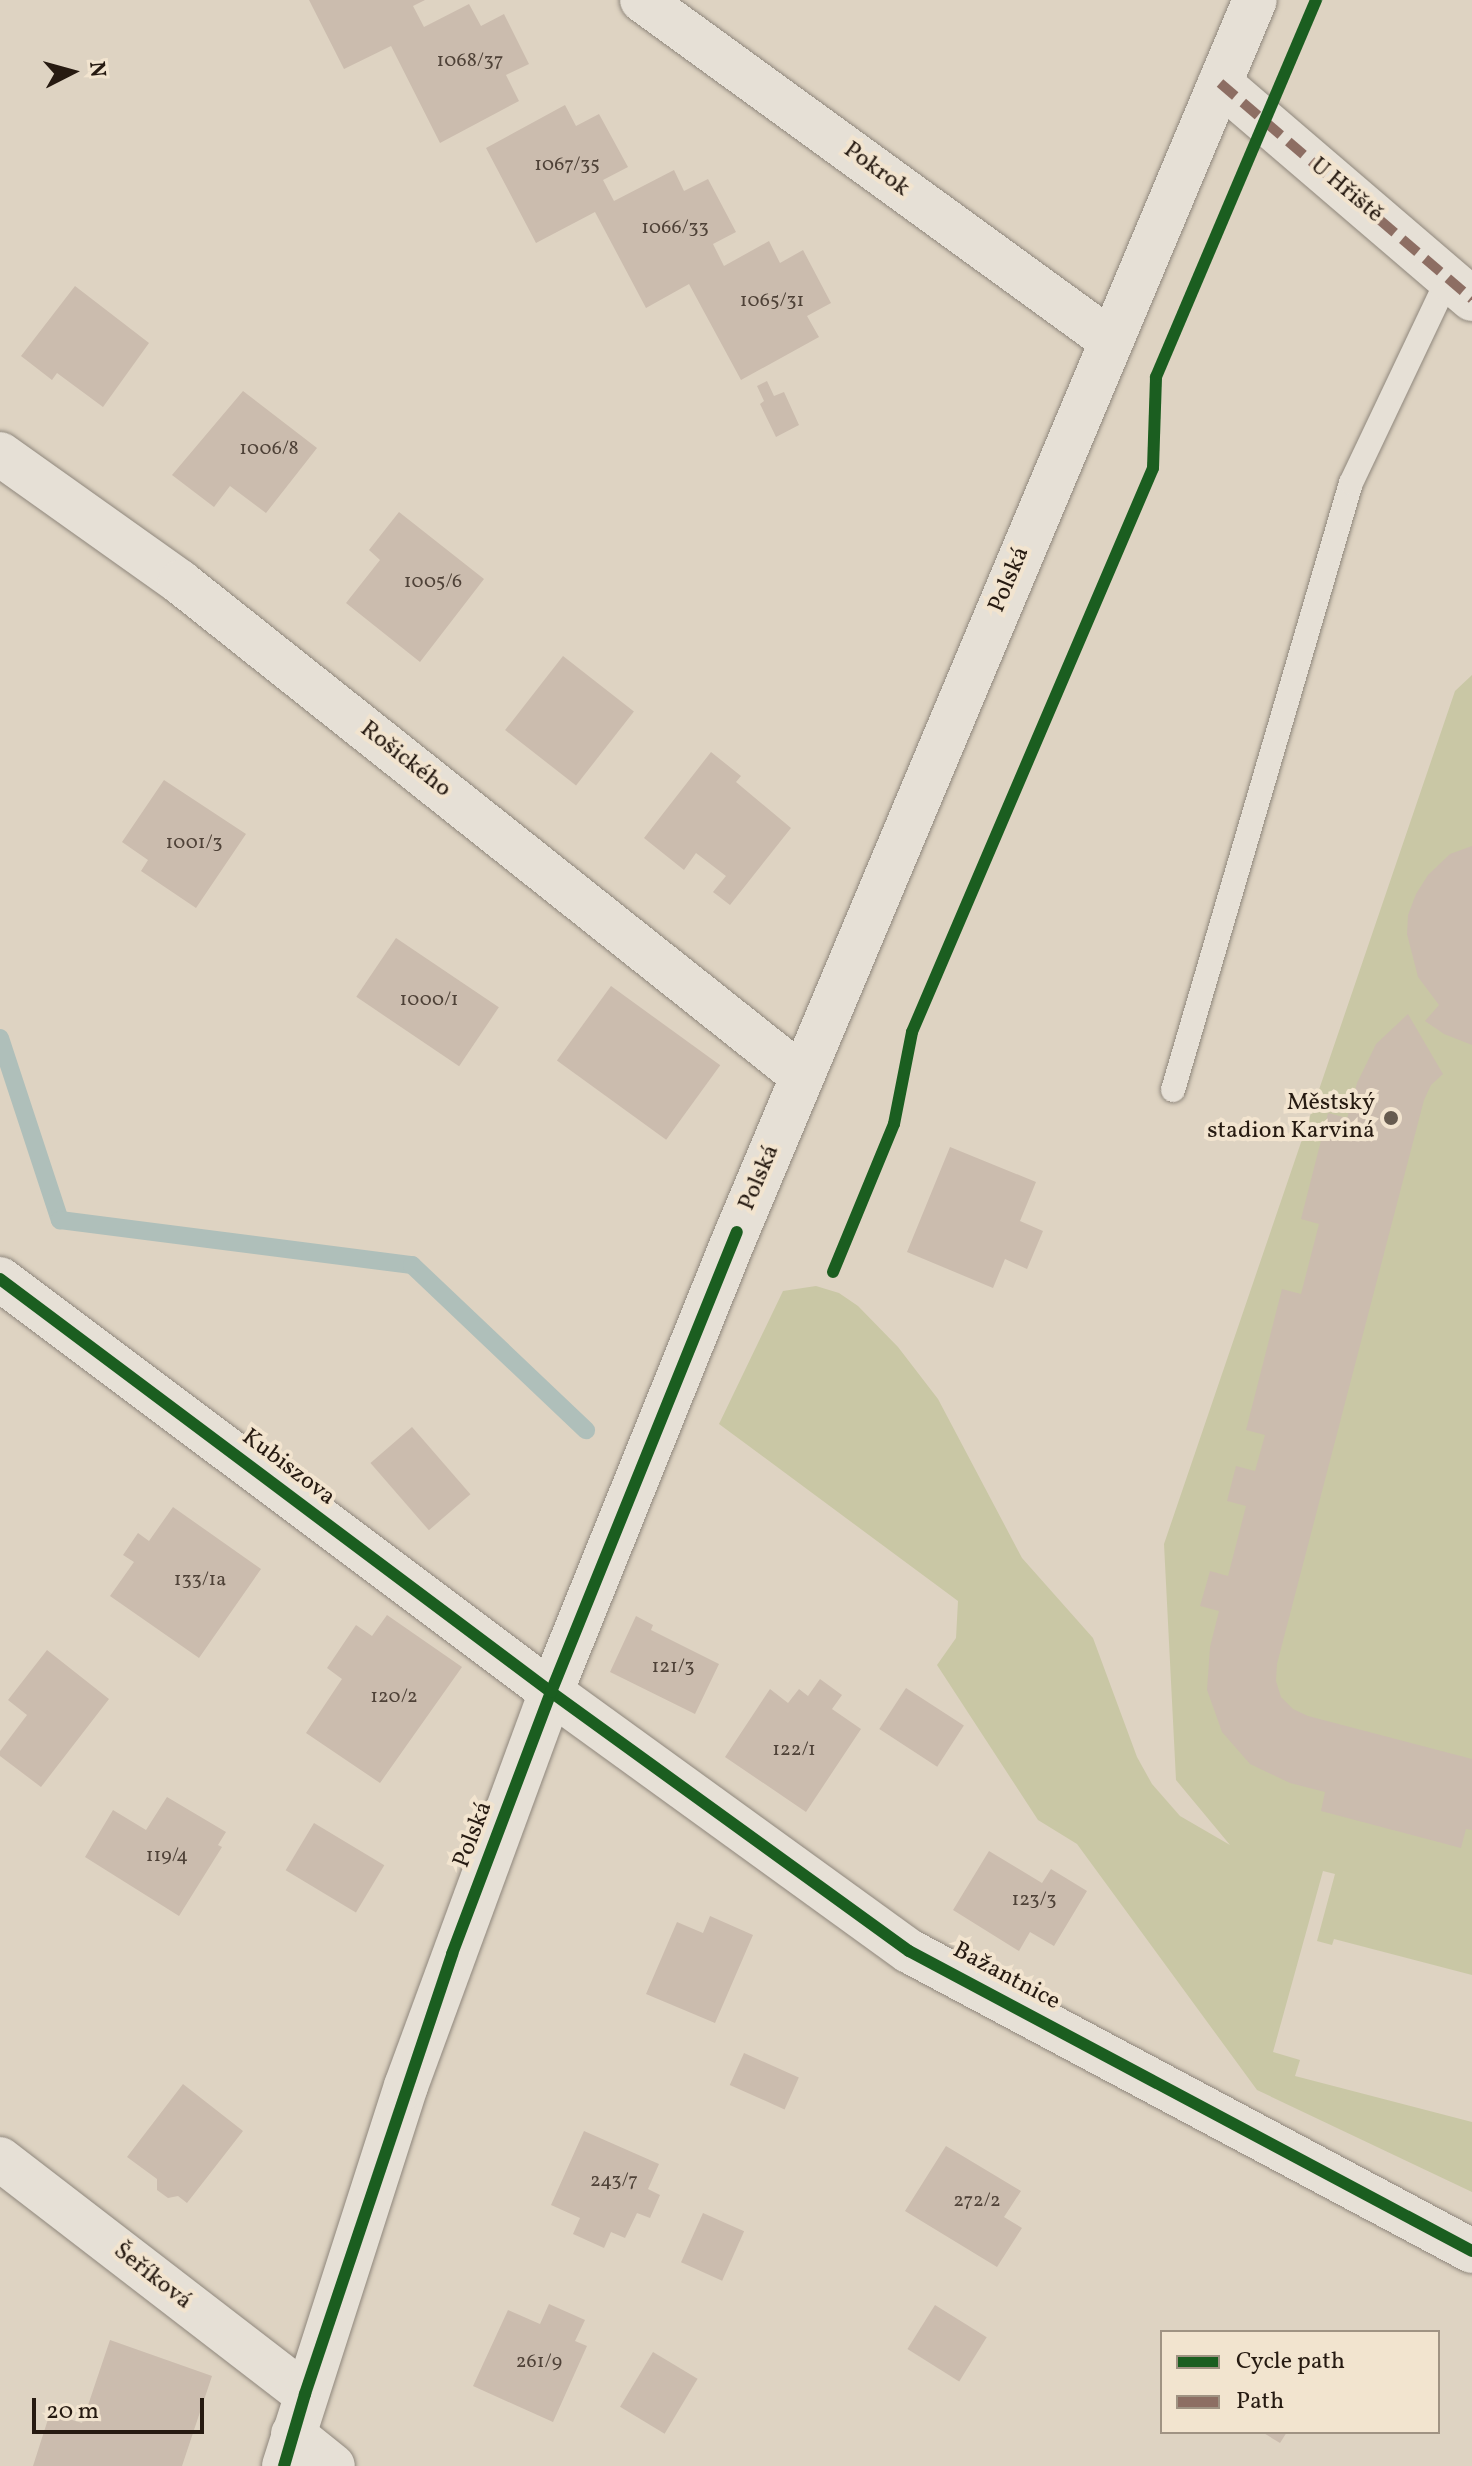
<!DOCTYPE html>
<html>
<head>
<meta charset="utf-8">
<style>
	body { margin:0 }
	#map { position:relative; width:1472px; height:2466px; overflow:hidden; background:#ded3c2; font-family:Vollkorn,serif }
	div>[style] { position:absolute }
	.green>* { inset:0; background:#c9c7a5 }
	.stream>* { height:18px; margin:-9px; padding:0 9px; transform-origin:9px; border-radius:9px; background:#afbfba }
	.building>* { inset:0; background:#cbbcae; transform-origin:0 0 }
	.roads { filter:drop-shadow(0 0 2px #8f877c) drop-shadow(0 0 2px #8f877c) }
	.service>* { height:24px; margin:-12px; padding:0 12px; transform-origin:12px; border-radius:12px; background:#e6e0d6 }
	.minor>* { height:44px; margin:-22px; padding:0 22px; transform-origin:22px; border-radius:22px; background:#e6e0d6 }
	.tertiary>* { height:44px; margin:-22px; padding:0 22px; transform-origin:22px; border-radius:22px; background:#e6e0d6 }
	.quiet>* { height:10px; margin-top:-5px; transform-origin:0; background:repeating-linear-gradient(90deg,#8d6e63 0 20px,transparent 0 30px) }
	.cycleway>* { height:12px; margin:-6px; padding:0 6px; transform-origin:6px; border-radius:6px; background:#1b5e20 }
	.dots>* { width:22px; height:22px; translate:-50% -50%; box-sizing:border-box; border:4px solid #f2e4cf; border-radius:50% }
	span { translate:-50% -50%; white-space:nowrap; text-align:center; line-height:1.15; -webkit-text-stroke:8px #f2e4cf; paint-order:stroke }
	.number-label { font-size:20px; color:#4f4238 }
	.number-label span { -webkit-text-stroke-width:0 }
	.street-label { font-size:24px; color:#261a11 }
	.poi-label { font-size:24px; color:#261a11 }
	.right { translate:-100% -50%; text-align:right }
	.legend { position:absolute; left:1160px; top:2330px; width:280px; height:104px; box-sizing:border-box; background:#f2e4cf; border:2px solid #a09383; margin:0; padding:10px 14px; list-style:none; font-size:24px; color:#261a11 }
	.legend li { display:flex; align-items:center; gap:16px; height:40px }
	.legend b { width:40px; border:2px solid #a09383 }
	.north { position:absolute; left:32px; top:32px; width:80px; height:80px; -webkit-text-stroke:6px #f2e4cf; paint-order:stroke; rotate:84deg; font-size:22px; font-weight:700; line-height:32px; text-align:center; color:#261a11 }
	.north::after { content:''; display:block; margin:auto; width:28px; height:36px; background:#261a11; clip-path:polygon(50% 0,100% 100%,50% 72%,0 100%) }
	.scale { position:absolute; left:32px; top:2398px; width:172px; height:36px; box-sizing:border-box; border:4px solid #261a11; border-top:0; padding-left:10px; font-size:24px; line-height:28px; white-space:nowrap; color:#261a11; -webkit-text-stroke:6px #f2e4cf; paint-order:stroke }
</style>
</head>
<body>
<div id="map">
	<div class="green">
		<i style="clip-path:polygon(1472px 675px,1472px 1975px,1334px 1939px,1332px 1945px,1317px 1941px,1335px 1874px,1323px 1871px,1273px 2052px,1300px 2060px,1295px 2076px,1472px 2122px,1472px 2192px,1257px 2090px,1077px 1844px,1038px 1820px,937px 1665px,956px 1638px,958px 1601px,719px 1424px,783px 1291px,816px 1286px,839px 1293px,858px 1306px,898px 1347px,938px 1399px,1022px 1558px,1093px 1638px,1137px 1757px,1152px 1784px,1180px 1816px,1230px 1845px,1176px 1780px,1164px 1544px,1455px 691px)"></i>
	</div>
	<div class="stream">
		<i style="left:0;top:1038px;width:192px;rotate:71.8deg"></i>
		<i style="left:60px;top:1220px;width:355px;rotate:7.3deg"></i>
		<i style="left:412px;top:1265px;width:240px;rotate:43.5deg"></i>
	</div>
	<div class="building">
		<i style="clip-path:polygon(309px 0,425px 0,413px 6px,424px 27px,469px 4px,481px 26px,504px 14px,529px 64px,506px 75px,519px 101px,440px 143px,391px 46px,344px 69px)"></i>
		<i style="clip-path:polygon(565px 105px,576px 126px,599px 114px,628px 167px,603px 180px,614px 201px,674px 170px,684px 191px,708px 179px,736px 232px,713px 244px,724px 266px,769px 241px,780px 263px,803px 250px,831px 303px,807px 316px,819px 337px,741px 380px,689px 284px,646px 308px,595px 212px,536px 243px,486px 148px)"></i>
		<i style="clip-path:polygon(75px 286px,149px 343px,103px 407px,57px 373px,52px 380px,21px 356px)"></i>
		<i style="clip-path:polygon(767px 381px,774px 396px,784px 392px,799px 425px,776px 437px,760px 404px,764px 401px,757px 386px)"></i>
		<i style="clip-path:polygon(243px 391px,317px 448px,266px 513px,230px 486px,214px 507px,172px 475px)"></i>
		<i style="clip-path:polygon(399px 512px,484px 579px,420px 662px,346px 603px,380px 560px,369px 550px)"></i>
		<i style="left:563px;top:656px;width:90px;height:94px;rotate:38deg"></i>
		<i style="clip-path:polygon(711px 752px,741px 776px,736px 782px,791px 828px,730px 905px,713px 892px,726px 876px,696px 853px,684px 870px,644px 838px)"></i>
		<i style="clip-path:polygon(164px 780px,246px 834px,196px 908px,141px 871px,148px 860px,122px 842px)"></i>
		<i style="clip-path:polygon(1472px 846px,1472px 1045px,1444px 1034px,1425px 1021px,1439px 1005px,1418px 977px,1407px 934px,1408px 915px,1416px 894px,1428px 875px,1450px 854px)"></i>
		<i style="left:396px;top:938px;width:124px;height:71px;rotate:34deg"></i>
		<i style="left:611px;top:986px;width:135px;height:92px;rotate:36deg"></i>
		<i style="clip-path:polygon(1408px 1014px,1443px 1074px,1431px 1085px,1424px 1100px,1277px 1664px,1276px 1681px,1281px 1697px,1293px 1709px,1308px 1716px,1472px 1759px,1472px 1830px,1466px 1829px,1461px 1848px,1321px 1811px,1325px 1792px,1290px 1783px,1250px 1764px,1222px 1732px,1207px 1690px,1210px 1647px,1219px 1611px,1200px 1606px,1210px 1571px,1228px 1576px,1246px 1506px,1227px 1501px,1236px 1466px,1255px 1471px,1265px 1435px,1246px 1430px,1282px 1289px,1301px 1294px,1319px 1224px,1301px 1219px,1328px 1113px,1347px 1118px,1357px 1083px,1376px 1044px)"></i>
		<i style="clip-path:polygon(950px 1147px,1036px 1182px,1020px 1221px,1043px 1231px,1027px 1269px,1005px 1259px,993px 1288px,907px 1252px)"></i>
		<i style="left:412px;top:1427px;width:89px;height:55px;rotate:49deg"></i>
		<i style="clip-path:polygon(173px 1507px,261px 1569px,199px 1658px,110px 1596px,134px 1562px,123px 1555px,138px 1533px,149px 1541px)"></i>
		<i style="clip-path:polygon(387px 1615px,462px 1667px,380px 1783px,306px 1733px,342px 1679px,327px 1668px,356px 1625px,372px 1636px)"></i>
		<i style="clip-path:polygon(636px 1616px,653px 1625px,651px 1630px,719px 1664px,695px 1714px,610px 1672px)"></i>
		<i style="clip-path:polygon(47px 1650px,109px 1699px,41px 1787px,0 1756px,0 1751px,27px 1715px,8px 1700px)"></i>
		<i style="clip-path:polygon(820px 1679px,842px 1695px,832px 1709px,861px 1729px,806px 1812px,725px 1757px,770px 1689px,788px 1703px,799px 1689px,808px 1696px)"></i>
		<i style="left:906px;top:1688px;width:69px;height:49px;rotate:33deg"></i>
		<i style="clip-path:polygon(167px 1797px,226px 1832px,218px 1845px,222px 1847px,179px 1916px,85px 1857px,113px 1810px,146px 1830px)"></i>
		<i style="left:314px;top:1823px;width:82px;height:55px;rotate:31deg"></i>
		<i style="clip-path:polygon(989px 1851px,1042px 1883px,1051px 1869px,1087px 1891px,1054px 1946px,1030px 1932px,1019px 1951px,953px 1910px)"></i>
		<i style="clip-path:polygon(710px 1916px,753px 1935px,715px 2023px,646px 1994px,677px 1922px,703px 1933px)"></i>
		<i style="left:744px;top:2053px;width:60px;height:35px;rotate:24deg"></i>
		<i style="clip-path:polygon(183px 2084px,243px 2131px,187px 2203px,178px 2196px,168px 2198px,157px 2190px,157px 2179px,127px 2157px)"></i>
		<i style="clip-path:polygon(584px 2131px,659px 2164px,648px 2189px,660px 2195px,650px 2218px,637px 2213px,625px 2238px,611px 2232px,604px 2248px,573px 2234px,580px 2218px,551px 2205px)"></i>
		<i style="clip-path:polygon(946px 2146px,1021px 2191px,1004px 2217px,1022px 2228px,997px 2267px,905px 2211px)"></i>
		<i style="left:703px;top:2213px;width:45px;height:54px;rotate:24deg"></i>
		<i style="clip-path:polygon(549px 2304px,585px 2320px,575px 2341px,587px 2346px,553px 2422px,473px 2386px,508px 2310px,540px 2324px)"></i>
		<i style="left:935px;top:2305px;width:61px;height:52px;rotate:32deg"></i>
		<i style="clip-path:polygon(110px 2340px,212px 2376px,182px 2466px,33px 2466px,50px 2413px,82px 2423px)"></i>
		<i style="left:653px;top:2352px;width:52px;height:64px;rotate:31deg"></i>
		<i style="clip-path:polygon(1262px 2432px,1287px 2432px,1280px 2443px)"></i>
	</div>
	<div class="roads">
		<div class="service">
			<i style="left:1173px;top:1090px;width:633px;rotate:-73.66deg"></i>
			<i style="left:1351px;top:483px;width:228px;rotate:-64.6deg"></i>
		</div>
		<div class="minor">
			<i style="left:642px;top:0;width:578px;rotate:36deg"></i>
			<i style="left:1220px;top:83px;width:332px;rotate:40.6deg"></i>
			<i style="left:0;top:454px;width:221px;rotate:35.4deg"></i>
			<i style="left:180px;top:582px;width:794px;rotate:38.46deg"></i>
			<i style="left:0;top:1279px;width:689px;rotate:36.85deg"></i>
			<i style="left:551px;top:1692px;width:442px;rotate:35.9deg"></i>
			<i style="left:909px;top:1951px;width:638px;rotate:28.05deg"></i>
			<i style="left:0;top:2159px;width:385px;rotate:37.6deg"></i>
			<i style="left:293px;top:2434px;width:51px;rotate:38.7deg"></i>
		</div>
		<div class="tertiary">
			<i style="left:284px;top:2466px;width:399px;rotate:-72.2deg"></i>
			<i style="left:406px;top:2086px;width:420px;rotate:-69.8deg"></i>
			<i style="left:551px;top:1692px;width:496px;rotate:-68deg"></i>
			<i style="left:737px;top:1232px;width:1336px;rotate:-67.2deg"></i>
		</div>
	</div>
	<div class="quiet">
		<i style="left:1220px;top:83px;width:332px;rotate:40.6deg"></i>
	</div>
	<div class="cycleway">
		<i style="left:833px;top:1272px;width:160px;rotate:-67.6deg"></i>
		<i style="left:894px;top:1124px;width:94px;rotate:-78.9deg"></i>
		<i style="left:912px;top:1032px;width:613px;rotate:-66.86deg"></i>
		<i style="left:1153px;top:468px;width:91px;rotate:-88.1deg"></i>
		<i style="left:1156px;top:377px;width:410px;rotate:-67deg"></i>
		<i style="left:0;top:1279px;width:689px;rotate:36.85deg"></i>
		<i style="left:551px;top:1692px;width:442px;rotate:35.9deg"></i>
		<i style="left:909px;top:1951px;width:638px;rotate:28.05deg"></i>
		<i style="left:284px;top:2466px;width:75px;rotate:-73.7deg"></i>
		<i style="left:305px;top:2394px;width:464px;rotate:-71.5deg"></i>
		<i style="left:452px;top:1954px;width:280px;rotate:-69.3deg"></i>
		<i style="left:551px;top:1692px;width:496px;rotate:-68deg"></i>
	</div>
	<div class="dots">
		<i style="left:1391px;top:1118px;background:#665b4f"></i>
	</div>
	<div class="number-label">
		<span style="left:470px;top:61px">1068/37</span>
		<span style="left:567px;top:165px">1067/35</span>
		<span style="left:675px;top:228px">1066/33</span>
		<span style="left:772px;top:301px">1065/31</span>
		<span style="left:269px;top:449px">1006/8</span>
		<span style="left:433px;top:582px">1005/6</span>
		<span style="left:194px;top:843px">1001/3</span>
		<span style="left:429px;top:1000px">1000/1</span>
		<span style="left:200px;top:1580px">133/1a</span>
		<span style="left:673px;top:1667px">121/3</span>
		<span style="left:394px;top:1697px">120/2</span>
		<span style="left:794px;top:1750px">122/1</span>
		<span style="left:167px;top:1856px">119/4</span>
		<span style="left:1034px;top:1900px">123/3</span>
		<span style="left:614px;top:2181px">243/7</span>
		<span style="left:977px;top:2201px">272/2</span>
		<span style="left:539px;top:2362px">261/9</span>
	</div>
	<div class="street-label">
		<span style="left:876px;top:170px;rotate:36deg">Pokrok</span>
		<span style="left:1346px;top:191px;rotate:40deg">U Hřiště</span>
		<span style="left:1010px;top:580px;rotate:-67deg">Polská</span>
		<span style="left:405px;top:760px;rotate:38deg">Rošického</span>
		<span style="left:760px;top:1178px;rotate:-67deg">Polská</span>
		<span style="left:288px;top:1468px;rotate:37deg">Kubiszova</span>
		<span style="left:474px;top:1835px;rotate:-69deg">Polská</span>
		<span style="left:1006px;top:1977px;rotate:28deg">Bažantnice</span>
		<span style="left:152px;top:2277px;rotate:38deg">Šeříková</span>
	</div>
	<div class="poi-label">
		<span class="right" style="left:1375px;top:1118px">Městský<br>stadion Karviná</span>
	</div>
	<ul class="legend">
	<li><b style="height:10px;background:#1b5e20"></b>Cycle path</li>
	<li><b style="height:10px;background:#8d6e63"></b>Path</li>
	</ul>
	<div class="north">N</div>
	<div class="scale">20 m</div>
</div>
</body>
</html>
